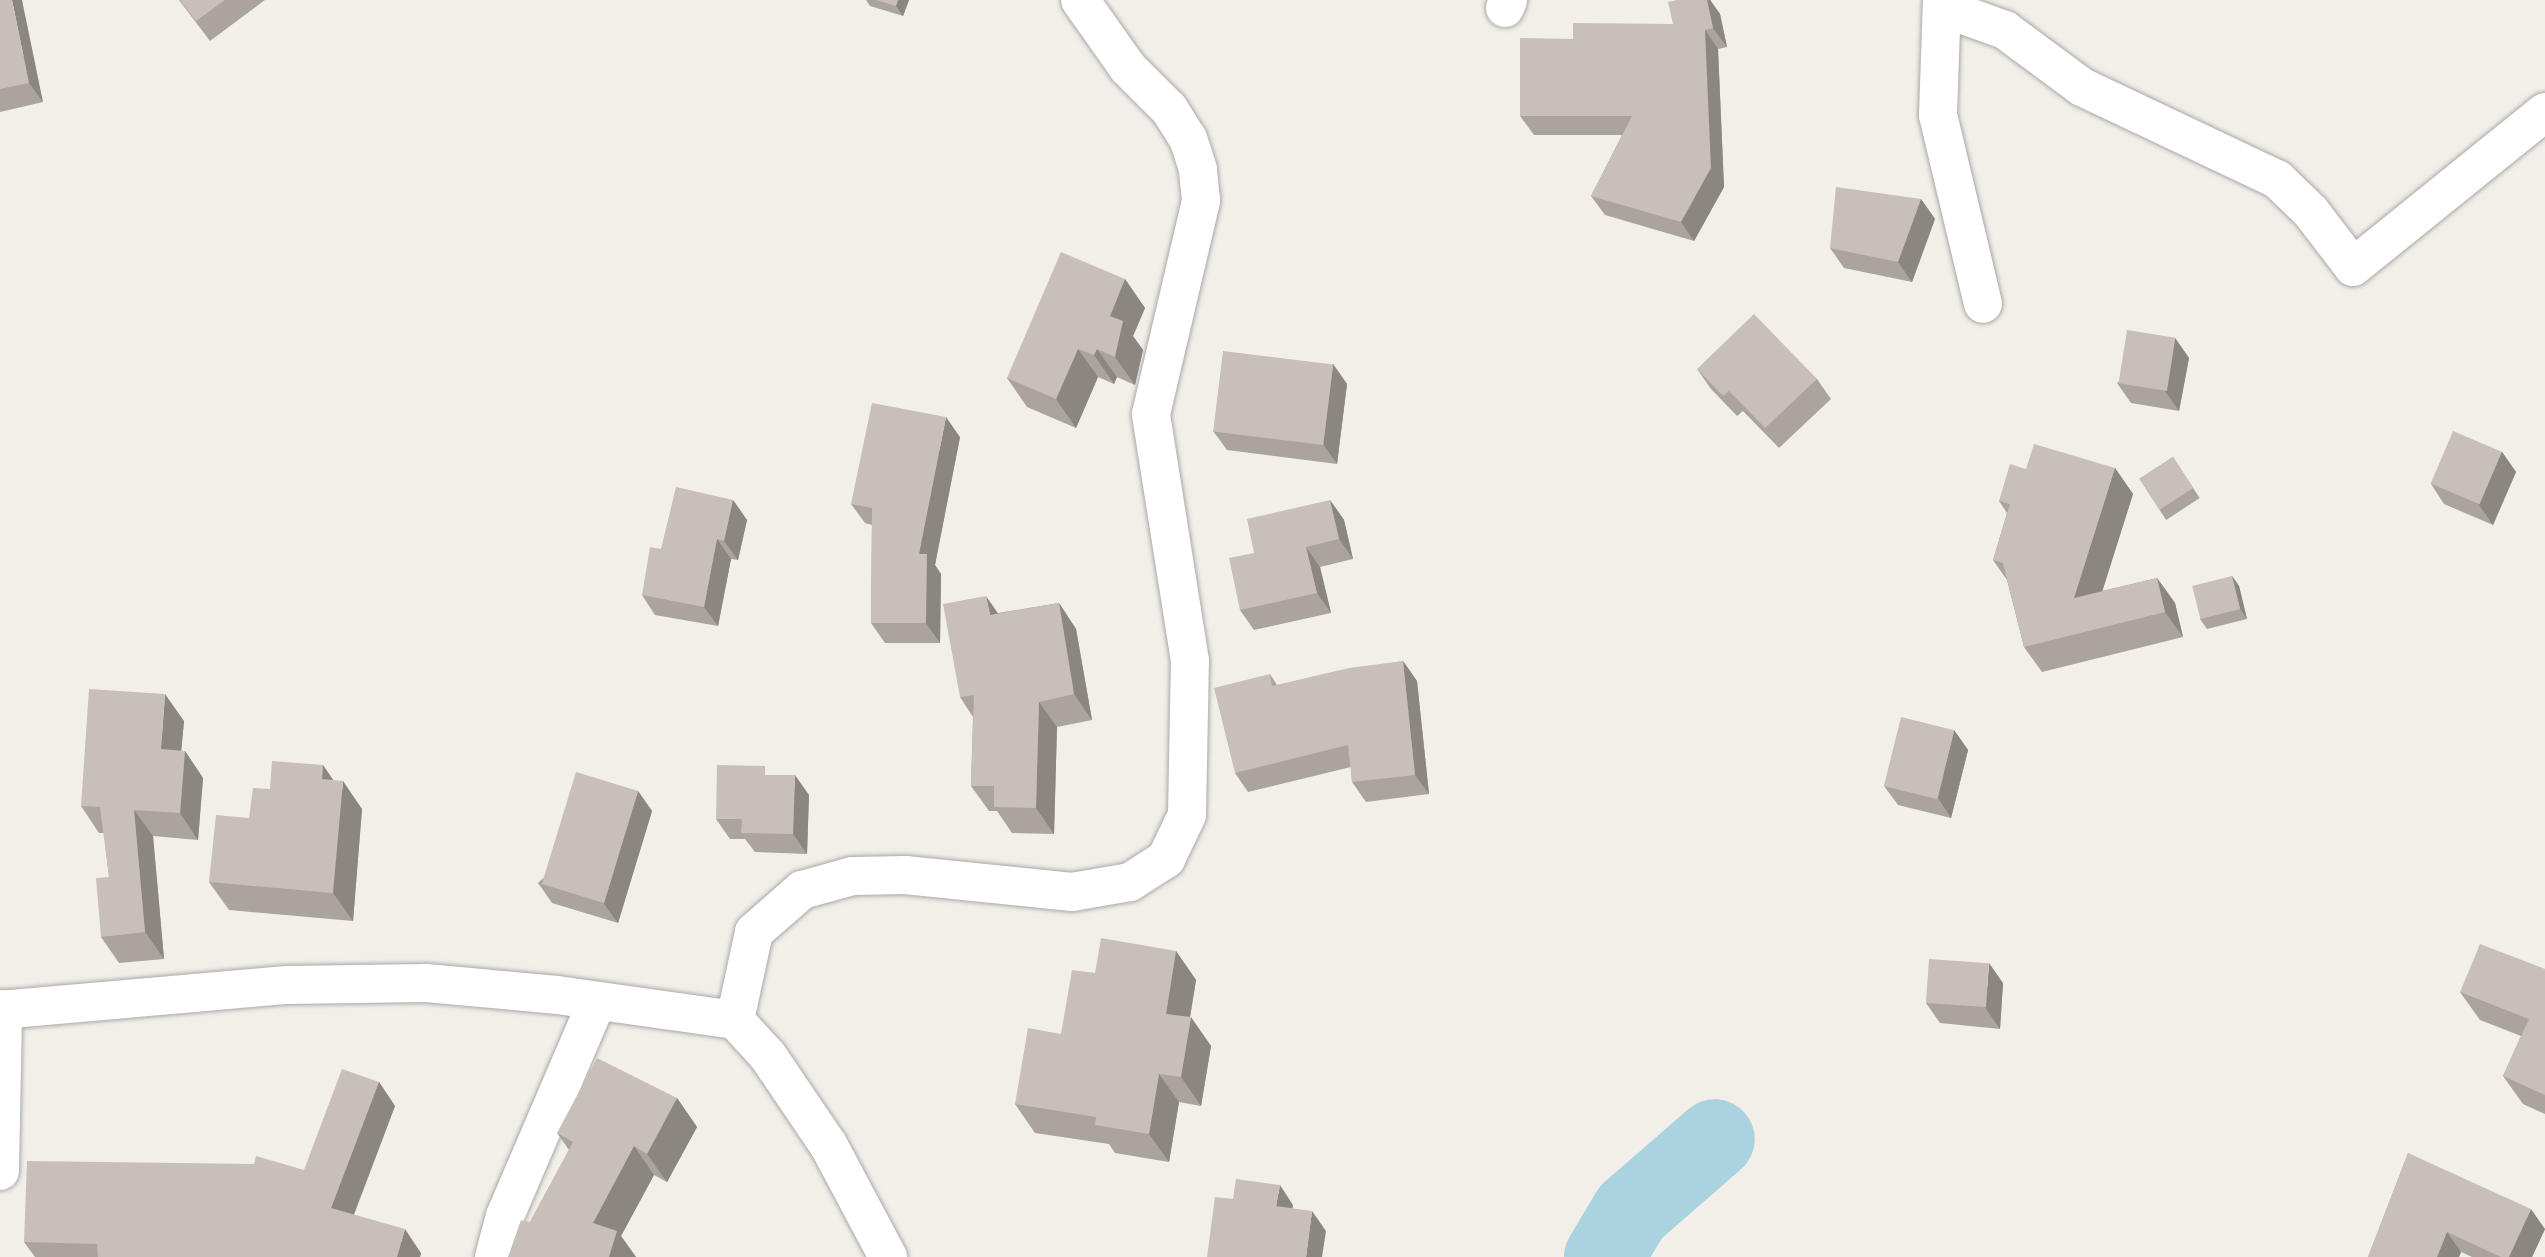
<!DOCTYPE html>
<html>
<head>
<meta charset="utf-8">
<style>
	body { margin:0 }
	#map { position:relative; width:2545px; height:1257px; overflow:hidden; background:#f2efe9; font-family:Lato,sans-serif }
	div>[style] { position:absolute }
	.river>* { height:80px; margin:-40px; padding:0 40px; transform-origin:40px; border-radius:40px; background:#aad3df }
	.roads { filter:drop-shadow(0 0 2px #a9a9a9) drop-shadow(0 0 2px #a9a9a9) }
	.minor>* { height:38px; margin:-19px; padding:0 19px; transform-origin:19px; border-radius:19px; background:#fff }
	.wall>* { inset:0; background:#aba49e; transform-origin:0 0 }
	.shaded-wall>* { inset:0; background:#8b8681 }
	.building>* { inset:0; background:#c7bfb8; transform-origin:0 0 }
	span { translate:-50% -50%; white-space:nowrap; text-align:center; line-height:1.15; -webkit-text-stroke:10px #fff; paint-order:stroke }
</style>
</head>
<body>
<div id="map">
	<div class="river">
		<i style="left:1604px;top:1257px;width:52px;rotate:-59deg"></i>
		<i style="left:1631px;top:1212px;width:111px;rotate:-41deg"></i>
	</div>
	<div class="roads">
		<div class="minor">
			<i style="left:1942px;top:0;width:115px;rotate:92deg"></i>
			<i style="left:1938px;top:115px;width:194px;rotate:76.6deg"></i>
			<i style="left:1505px;top:8px;width:9px;rotate:-69deg"></i>
			<i style="left:1944px;top:8px;width:65px;rotate:19.8deg"></i>
			<i style="left:2005px;top:30px;width:96px;rotate:36.5deg"></i>
			<i style="left:2082px;top:87px;width:216px;rotate:25.3deg"></i>
			<i style="left:2277px;top:179px;width:47px;rotate:44.1deg"></i>
			<i style="left:2311px;top:212px;width:69px;rotate:52.6deg"></i>
			<i style="left:2353px;top:267px;width:247px;rotate:-38.9deg"></i>
			<i style="left:0;top:1010px;width:288px;rotate:-5deg"></i>
			<i style="left:287px;top:985px;width:139px;rotate:-0.8deg"></i>
			<i style="left:426px;top:983px;width:132px;rotate:5.2deg"></i>
			<i style="left:557px;top:995px;width:180px;rotate:8deg"></i>
			<i style="left:735px;top:1020px;width:49px;rotate:47.5deg"></i>
			<i style="left:768px;top:1056px;width:109px;rotate:55.9deg"></i>
			<i style="left:829px;top:1146px;width:126px;rotate:62deg"></i>
			<i style="left:735px;top:1020px;width:90px;rotate:-77.8deg"></i>
			<i style="left:754px;top:932px;width:64px;rotate:-41.2deg"></i>
			<i style="left:802px;top:890px;width:53px;rotate:-15.4deg"></i>
			<i style="left:853px;top:876px;width:52px;rotate:-1.1deg"></i>
			<i style="left:905px;top:875px;width:168px;rotate:5.8deg"></i>
			<i style="left:1072px;top:892px;width:59px;rotate:-9.8deg"></i>
			<i style="left:1130px;top:882px;width:43px;rotate:-32.6deg"></i>
			<i style="left:1166px;top:859px;width:49px;rotate:-64.5deg"></i>
			<i style="left:1187px;top:815px;width:154px;rotate:-88.9deg"></i>
			<i style="left:1190px;top:661px;width:250px;rotate:-99deg"></i>
			<i style="left:1151px;top:414px;width:220px;rotate:-76.8deg"></i>
			<i style="left:1201px;top:200px;width:31px;rotate:-96deg"></i>
			<i style="left:1198px;top:169px;width:32px;rotate:-108deg"></i>
			<i style="left:1188px;top:139px;width:36px;rotate:-122deg"></i>
			<i style="left:1169px;top:109px;width:58px;rotate:-135deg"></i>
			<i style="left:1128px;top:68px;width:83px;rotate:-125.2deg"></i>
			<i style="left:0;top:1171px;width:162px;rotate:-88.9deg"></i>
			<i style="left:494px;top:1257px;width:42px;rotate:-75deg"></i>
			<i style="left:505px;top:1216px;width:234px;rotate:-66.8deg"></i>
		</div>
	</div>
	<div class="wall">
		<i style="clip-path:polygon(0 0,43px 102px,0 112px)"></i>
		<i style="clip-path:polygon(179px 0,265px 0,210px 41px)"></i>
		<i style="clip-path:polygon(866px 0,909px 0,903px 16px,870px 6px)"></i>
		<i style="clip-path:polygon(1677px 0,1710px 0,1720px 14px,1727px 47px,1718px 49px,1724px 187px,1694px 241px,1605px 215px,1591px 196px,1622px 135px,1534px 135px,1520px 116px,1573px 39px,1673px 24px)"></i>
		<i style="clip-path:polygon(1921px 199px,1935px 219px,1912px 282px,1844px 268px,1830px 248px)"></i>
		<i style="clip-path:polygon(1125px 279px,1145px 308px,1133px 336px,1143px 350px,1135px 385px,1117px 377px,1114px 384px,1098px 377px,1076px 428px,1027px 407px,1007px 378px)"></i>
		<i style="clip-path:polygon(2175px 338px,2189px 358px,2179px 411px,2131px 403px,2117px 383px)"></i>
		<i style="clip-path:polygon(1333px 364px,1347px 384px,1337px 464px,1227px 450px,1213px 431px)"></i>
		<i style="clip-path:polygon(1697px 369px,1817px 379px,1831px 399px,1779px 448px,1743px 411px,1737px 416px,1711px 389px)"></i>
		<i style="clip-path:polygon(960px 437px,935px 565px,941px 574px,940px 643px,885px 643px,871px 623px,872px 525px,865px 523px,851px 504px)"></i>
		<i style="clip-path:polygon(2502px 452px,2516px 472px,2493px 525px,2444px 504px,2431px 484px)"></i>
		<i style="left:2173px;top:457px;width:49px;height:40px;rotate:57deg"></i>
		<i style="clip-path:polygon(2115px 468px,2133px 494px,2102px 591px,2157px 578px,2175px 603px,2183px 637px,2042px 672px,2024px 647px,2007px 580px,1993px 560px,2007px 513px,1999px 501px,2026px 469px)"></i>
		<i style="clip-path:polygon(733px 500px,747px 520px,738px 560px,731px 559px,718px 626px,655px 615px,642px 595px,661px 549px)"></i>
		<i style="clip-path:polygon(1330px 500px,1344px 520px,1353px 559px,1320px 567px,1331px 613px,1254px 630px,1240px 610px,1254px 553px)"></i>
		<i style="clip-path:polygon(2232px 576px,2239px 586px,2247px 619px,2207px 629px,2200px 619px)"></i>
		<i style="clip-path:polygon(1059px 603px,1076px 629px,1092px 720px,1057px 727px,1054px 834px,1012px 833px,997px 811px,989px 811px,971px 786px,973px 717px,960px 697px,998px 613px)"></i>
		<i style="clip-path:polygon(1403px 661px,1417px 681px,1429px 794px,1366px 802px,1352px 782px,1351px 767px,1248px 792px,1235px 773px,1270px 674px,1277px 685px)"></i>
		<i style="clip-path:polygon(184px 721px,181px 751px,185px 751px,203px 778px,198px 840px,153px 836px,164px 959px,119px 963px,101px 937px,109px 877px,104px 833px,99px 833px,81px 806px)"></i>
		<i style="clip-path:polygon(1954px 730px,1968px 750px,1951px 818px,1898px 805px,1884px 786px)"></i>
		<i style="clip-path:polygon(323px 765px,333px 780px,362px 809px,353px 921px,229px 910px,209px 882px,249px 818px,270px 789px)"></i>
		<i style="clip-path:polygon(772px 775px,809px 795px,807px 854px,755px 852px,745px 839px,730px 839px,716px 819px)"></i>
		<i style="clip-path:polygon(638px 791px,652px 811px,618px 923px,552px 903px,538px 883px)"></i>
		<i style="clip-path:polygon(1176px 951px,1196px 980px,1190px 1017px,1211px 1046px,1201px 1106px,1179px 1102px,1169px 1162px,1115px 1153px,1109px 1144px,1035px 1133px,1015px 1104px,1061px 1034px,1095px 973px)"></i>
		<i style="clip-path:polygon(2545px 969px,2545px 1114px,2523px 1104px,2503px 1076px,2521px 1036px,2480px 1020px,2460px 992px)"></i>
		<i style="clip-path:polygon(2003px 983px,2000px 1029px,1940px 1023px,1926px 1003px)"></i>
		<i style="clip-path:polygon(379px 1082px,395px 1106px,354px 1215px,421px 1253px,420px 1257px,35px 1257px,24px 1242px,304px 1170px)"></i>
		<i style="clip-path:polygon(677px 1098px,697px 1127px,667px 1182px,654px 1175px,621px 1236px,636px 1257px,508px 1257px,530px 1222px,569px 1150px,557px 1133px)"></i>
		<i style="clip-path:polygon(2408px 1153px,2545px 1229px,2532px 1257px,2472px 1257px,2461px 1252px,2459px 1257px,2368px 1257px)"></i>
	</div>
	<div class="shaded-wall">
		<i style="clip-path:polygon(12px 0,22px 0,43px 102px,29px 83px)"></i>
		<i style="clip-path:polygon(898px 0,909px 0,903px 16px,896px 6px)"></i>
		<i style="clip-path:polygon(1707px 0,1710px 0,1720px 14px,1727px 47px,1713px 28px)"></i>
		<i style="clip-path:polygon(1705px 30px,1718px 49px,1724px 187px,1694px 241px,1681px 222px)"></i>
		<i style="clip-path:polygon(1921px 199px,1935px 219px,1912px 282px,1898px 262px)"></i>
		<i style="clip-path:polygon(1125px 279px,1145px 308px,1133px 336px,1143px 350px,1135px 385px,1115px 357px,1110px 316px)"></i>
		<i style="clip-path:polygon(2175px 338px,2189px 358px,2179px 411px,2165px 391px)"></i>
		<i style="clip-path:polygon(1078px 349px,1098px 377px,1076px 428px,1056px 399px)"></i>
		<i style="clip-path:polygon(1097px 349px,1117px 377px,1114px 384px,1094px 355px)"></i>
		<i style="clip-path:polygon(1333px 364px,1347px 384px,1337px 464px,1323px 444px)"></i>
		<i style="clip-path:polygon(946px 417px,960px 437px,935px 565px,941px 574px,940px 643px,926px 623px,919px 554px)"></i>
		<i style="clip-path:polygon(2502px 452px,2516px 472px,2493px 525px,2479px 505px)"></i>
		<i style="clip-path:polygon(2115px 468px,2133px 494px,2092px 624px,2074px 598px)"></i>
		<i style="clip-path:polygon(733px 500px,747px 520px,738px 560px,724px 541px)"></i>
		<i style="clip-path:polygon(1330px 500px,1344px 520px,1353px 559px,1339px 539px)"></i>
		<i style="clip-path:polygon(717px 539px,731px 559px,718px 626px,704px 607px)"></i>
		<i style="clip-path:polygon(1306px 547px,1320px 567px,1331px 613px,1317px 593px)"></i>
		<i style="clip-path:polygon(2232px 576px,2239px 586px,2247px 619px,2240px 609px)"></i>
		<i style="clip-path:polygon(2157px 578px,2175px 603px,2183px 637px,2165px 612px)"></i>
		<i style="clip-path:polygon(986px 596px,1004px 622px,990px 615px)"></i>
		<i style="clip-path:polygon(1059px 603px,1076px 629px,1092px 720px,1074px 694px)"></i>
		<i style="clip-path:polygon(1403px 661px,1417px 681px,1429px 794px,1415px 775px)"></i>
		<i style="clip-path:polygon(165px 694px,184px 721px,179px 776px,161px 749px)"></i>
		<i style="clip-path:polygon(1039px 702px,1057px 727px,1054px 834px,1036px 808px)"></i>
		<i style="clip-path:polygon(1954px 730px,1968px 750px,1951px 818px,1938px 798px)"></i>
		<i style="clip-path:polygon(185px 751px,203px 778px,198px 840px,180px 813px)"></i>
		<i style="clip-path:polygon(323px 765px,342px 793px,343px 781px,362px 809px,353px 921px,333px 893px,322px 779px)"></i>
		<i style="clip-path:polygon(795px 775px,809px 795px,807px 854px,793px 834px)"></i>
		<i style="clip-path:polygon(638px 791px,652px 811px,618px 923px,604px 904px)"></i>
		<i style="clip-path:polygon(134px 810px,153px 836px,164px 959px,145px 932px)"></i>
		<i style="clip-path:polygon(1176px 951px,1196px 980px,1186px 1042px,1166px 1014px)"></i>
		<i style="clip-path:polygon(1989px 963px,2003px 983px,2000px 1029px,1986px 1009px)"></i>
		<i style="clip-path:polygon(1191px 1017px,1211px 1046px,1201px 1106px,1181px 1077px)"></i>
		<i style="clip-path:polygon(1159px 1074px,1179px 1102px,1169px 1162px,1149px 1134px)"></i>
		<i style="clip-path:polygon(379px 1082px,395px 1106px,347px 1232px,331px 1208px)"></i>
		<i style="clip-path:polygon(677px 1098px,697px 1127px,667px 1182px,647px 1154px)"></i>
		<i style="clip-path:polygon(634px 1146px,654px 1175px,621px 1236px,636px 1257px,609px 1257px,593px 1223px)"></i>
		<i style="clip-path:polygon(1280px 1185px,1293px 1205px,1290px 1226px,1276px 1206px)"></i>
		<i style="clip-path:polygon(2531px 1209px,2545px 1229px,2532px 1257px,2509px 1257px)"></i>
		<i style="clip-path:polygon(1312px 1211px,1326px 1231px,1322px 1257px,1306px 1257px)"></i>
		<i style="clip-path:polygon(405px 1229px,421px 1253px,420px 1257px,397px 1257px)"></i>
		<i style="clip-path:polygon(2447px 1232px,2461px 1252px,2459px 1257px,2437px 1257px)"></i>
	</div>
	<div class="building">
		<i style="clip-path:polygon(0 0,12px 0,29px 83px,0 89px)"></i>
		<i style="clip-path:polygon(180px 0,225px 0,196px 21px)"></i>
		<i style="clip-path:polygon(876px 0,898px 0,896px 6px)"></i>
		<i style="clip-path:polygon(1677px 0,1707px 0,1713px 28px,1705px 30px,1711px 168px,1681px 222px,1591px 196px,1632px 116px,1520px 116px,1520px 38px,1573px 39px,1573px 23px,1673px 24px,1668px 2px)"></i>
		<i style="clip-path:polygon(1836px 187px,1921px 199px,1898px 262px,1830px 248px)"></i>
		<i style="clip-path:polygon(1061px 252px,1125px 279px,1110px 316px,1123px 321px,1115px 357px,1097px 349px,1094px 355px,1078px 349px,1056px 399px,1007px 378px)"></i>
		<i style="clip-path:polygon(1754px 314px,1817px 379px,1765px 428px,1729px 391px,1723px 396px,1697px 369px)"></i>
		<i style="left:2127px;top:330px;width:49px;height:54px;rotate:9deg"></i>
		<i style="left:1223px;top:351px;width:111px;height:81px;rotate:7deg"></i>
		<i style="clip-path:polygon(872px 403px,946px 417px,919px 554px,927px 554px,926px 623px,871px 623px,872px 508px,851px 504px)"></i>
		<i style="left:2453px;top:431px;width:53px;height:57px;rotate:23deg"></i>
		<i style="clip-path:polygon(2034px 444px,2115px 468px,2074px 598px,2157px 578px,2165px 612px,2024px 647px,2003px 563px,1993px 560px,2010px 504px,1999px 501px,2010px 464px,2026px 469px)"></i>
		<i style="left:2173px;top:457px;width:37px;height:40px;rotate:57deg"></i>
		<i style="clip-path:polygon(676px 487px,733px 500px,724px 541px,717px 539px,704px 607px,642px 595px,650px 547px,661px 549px)"></i>
		<i style="clip-path:polygon(1330px 500px,1339px 539px,1306px 547px,1317px 593px,1240px 610px,1229px 558px,1254px 553px,1247px 519px)"></i>
		<i style="left:2232px;top:576px;width:34px;height:41px;rotate:76deg"></i>
		<i style="clip-path:polygon(986px 596px,990px 615px,1059px 603px,1074px 694px,1039px 702px,1036px 808px,994px 807px,994px 786px,971px 786px,974px 695px,960px 697px,943px 604px)"></i>
		<i style="clip-path:polygon(1403px 661px,1415px 775px,1352px 782px,1348px 745px,1235px 773px,1214px 688px,1270px 674px,1272px 686px,1349px 668px)"></i>
		<i style="clip-path:polygon(89px 689px,165px 694px,161px 749px,185px 751px,180px 813px,134px 810px,145px 932px,101px 937px,96px 878px,109px 877px,100px 807px,81px 806px)"></i>
		<i style="left:1901px;top:717px;width:55px;height:71px;rotate:14deg"></i>
		<i style="clip-path:polygon(272px 761px,323px 765px,322px 779px,343px 781px,333px 893px,209px 882px,216px 815px,249px 818px,253px 788px,270px 789px)"></i>
		<i style="clip-path:polygon(717px 765px,765px 766px,765px 775px,795px 775px,793px 834px,741px 833px,742px 819px,716px 819px)"></i>
		<i style="left:576px;top:772px;width:65px;height:117px;rotate:17deg"></i>
		<i style="clip-path:polygon(1101px 938px,1176px 951px,1166px 1014px,1191px 1017px,1181px 1077px,1159px 1074px,1149px 1134px,1095px 1125px,1096px 1117px,1015px 1104px,1028px 1028px,1061px 1034px,1072px 970px,1095px 973px)"></i>
		<i style="clip-path:polygon(2480px 944px,2545px 969px,2545px 1095px,2503px 1076px,2529px 1019px,2460px 992px)"></i>
		<i style="left:1929px;top:959px;width:60px;height:44px;rotate:4deg"></i>
		<i style="clip-path:polygon(597px 1058px,677px 1098px,647px 1154px,634px 1146px,593px 1223px,617px 1231px,609px 1257px,508px 1257px,521px 1220px,530px 1222px,573px 1142px,557px 1133px)"></i>
		<i style="clip-path:polygon(342px 1069px,379px 1082px,331px 1208px,405px 1229px,397px 1257px,98px 1257px,97px 1244px,24px 1242px,27px 1161px,254px 1164px,256px 1156px,304px 1170px)"></i>
		<i style="clip-path:polygon(2408px 1153px,2531px 1209px,2509px 1257px,2501px 1257px,2447px 1232px,2437px 1257px,2368px 1257px)"></i>
		<i style="clip-path:polygon(1236px 1179px,1280px 1185px,1276px 1206px,1312px 1211px,1306px 1257px,1207px 1257px,1215px 1197px,1233px 1199px)"></i>
	</div>
</div>
</body>
</html>
